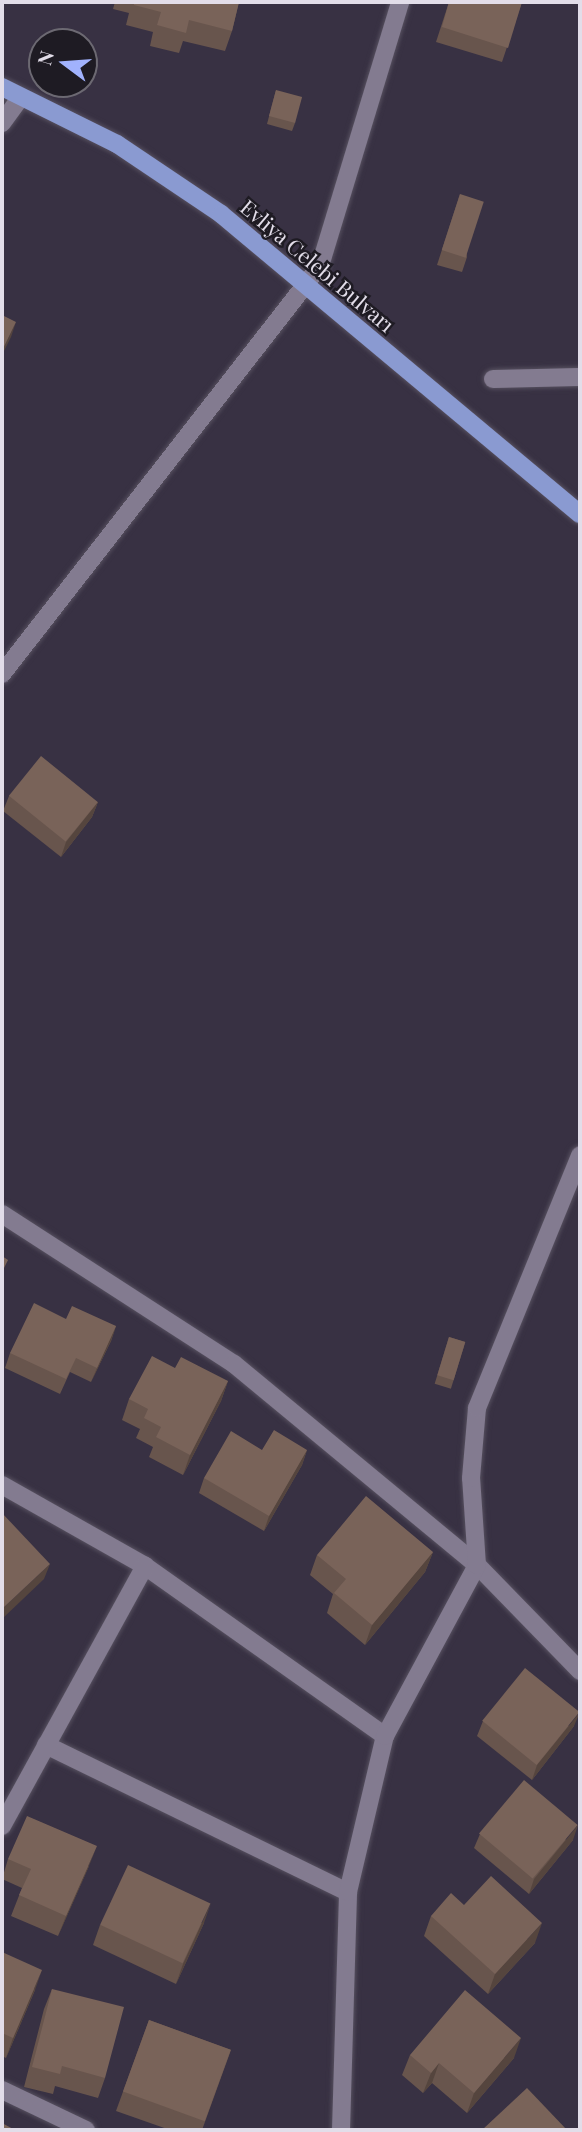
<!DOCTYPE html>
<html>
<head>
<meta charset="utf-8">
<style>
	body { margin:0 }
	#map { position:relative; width:582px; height:2132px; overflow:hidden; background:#383143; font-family:"Playfair Display",serif }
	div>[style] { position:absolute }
	.roads { filter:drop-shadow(0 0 2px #56505f) drop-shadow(0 0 2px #56505f) }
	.street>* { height:18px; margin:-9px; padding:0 9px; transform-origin:9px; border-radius:9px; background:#837b90 }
	.primary>* { height:18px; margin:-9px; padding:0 9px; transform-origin:9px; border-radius:9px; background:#8a9ad1 }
	.wall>* { inset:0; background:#68554d; transform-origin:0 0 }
	.shaded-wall>* { inset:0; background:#55453e }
	.building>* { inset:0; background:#796359; transform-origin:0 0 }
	span { translate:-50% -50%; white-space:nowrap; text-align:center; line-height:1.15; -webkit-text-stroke:5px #1e1b23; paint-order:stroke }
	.street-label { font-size:21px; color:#e2dde9 }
	.frame { position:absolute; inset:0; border:4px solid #e2dde9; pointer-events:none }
	.north { position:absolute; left:28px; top:28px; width:70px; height:70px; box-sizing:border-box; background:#1e1b23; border:2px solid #6c6972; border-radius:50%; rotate:286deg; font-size:19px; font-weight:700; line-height:28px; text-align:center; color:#e2dde9 }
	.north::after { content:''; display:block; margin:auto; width:24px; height:32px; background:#a1b2fd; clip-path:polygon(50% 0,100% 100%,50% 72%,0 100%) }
</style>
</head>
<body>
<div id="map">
	<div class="roads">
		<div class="street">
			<i style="left:2px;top:123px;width:32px;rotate:-54deg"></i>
			<i style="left:493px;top:379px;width:87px;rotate:-1.3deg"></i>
			<i style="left:2px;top:674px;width:517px;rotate:-52.07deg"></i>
			<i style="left:320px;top:266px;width:276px;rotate:-73.1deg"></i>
			<i style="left:2px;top:1214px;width:276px;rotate:32.9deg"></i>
			<i style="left:234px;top:1364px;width:315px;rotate:39.6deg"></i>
			<i style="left:477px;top:1565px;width:148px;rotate:45.8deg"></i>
			<i style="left:2px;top:1485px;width:164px;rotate:29.5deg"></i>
			<i style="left:145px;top:1566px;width:294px;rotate:35.3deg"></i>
			<i style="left:46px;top:1745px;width:336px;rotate:26deg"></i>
			<i style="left:2px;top:1826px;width:297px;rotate:-61.2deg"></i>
			<i style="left:2px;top:2090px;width:93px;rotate:25.5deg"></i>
			<i style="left:341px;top:2130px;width:238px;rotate:-88.3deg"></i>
			<i style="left:348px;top:1892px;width:160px;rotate:-76.7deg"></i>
			<i style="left:385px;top:1736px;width:194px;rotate:-61.7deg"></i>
			<i style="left:477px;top:1565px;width:87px;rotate:-93.9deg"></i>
			<i style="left:471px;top:1478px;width:70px;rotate:-85.1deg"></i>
			<i style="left:477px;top:1408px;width:273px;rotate:-67.8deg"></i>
		</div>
		<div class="primary">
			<i style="left:2px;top:87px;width:128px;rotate:26.4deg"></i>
			<i style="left:117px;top:144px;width:125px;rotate:33.9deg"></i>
			<i style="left:221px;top:214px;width:468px;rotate:39.9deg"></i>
		</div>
	</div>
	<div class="wall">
		<i style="clip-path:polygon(115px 2px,239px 2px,232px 31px,225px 51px,183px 41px,179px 53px,150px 46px,153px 32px,126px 25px,129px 13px,113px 9px)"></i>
		<i style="clip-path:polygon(449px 2px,522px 2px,502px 62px,436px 42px)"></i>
		<i style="clip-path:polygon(276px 90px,295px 123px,292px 131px,267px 124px)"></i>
		<i style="clip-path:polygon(460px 194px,467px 257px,462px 272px,437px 265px)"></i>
		<i style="clip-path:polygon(9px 796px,98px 802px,92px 817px,61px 857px,3px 811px)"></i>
		<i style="clip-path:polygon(66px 1319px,116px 1326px,111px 1341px,91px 1382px,70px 1372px,60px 1394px,5px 1368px,10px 1353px)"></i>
		<i style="left:449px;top:1337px;width:17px;height:49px;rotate:17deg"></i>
		<i style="clip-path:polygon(175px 1368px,228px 1381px,221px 1401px,183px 1475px,149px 1457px,153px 1447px,136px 1438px,140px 1429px,122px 1420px,129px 1399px)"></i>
		<i style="clip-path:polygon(307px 1450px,302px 1465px,264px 1531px,199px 1493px,204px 1478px)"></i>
		<i style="clip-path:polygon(433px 1552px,425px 1572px,365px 1645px,327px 1613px,333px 1594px,310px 1575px,317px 1555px)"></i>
		<i style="clip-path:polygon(483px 1721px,574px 1726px,532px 1780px,477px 1736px)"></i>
		<i style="clip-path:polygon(480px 1834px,573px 1840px,529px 1894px,474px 1848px)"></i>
		<i style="clip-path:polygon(8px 1859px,89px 1866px,58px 1936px,11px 1916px,22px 1888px,2px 1879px)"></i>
		<i style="clip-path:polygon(464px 1905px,535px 1943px,488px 1994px,424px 1936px,431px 1916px)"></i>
		<i style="clip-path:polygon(204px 1923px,176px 1984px,93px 1945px,100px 1925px)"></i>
		<i style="clip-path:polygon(2px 1952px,35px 1990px,6px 2058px,2px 2056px)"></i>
		<i style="clip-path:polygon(52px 1989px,105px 2078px,98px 2098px,55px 2086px,53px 2094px,24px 2087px,44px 2009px)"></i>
		<i style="clip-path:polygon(149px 2020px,231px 2050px,202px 2130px,170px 2130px,116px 2111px)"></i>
		<i style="clip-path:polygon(410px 2055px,514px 2058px,467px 2113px,432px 2083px,423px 2093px,402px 2075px)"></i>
	</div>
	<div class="shaded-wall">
		<i style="clip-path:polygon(16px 322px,11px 337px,2px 355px,2px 351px)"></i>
		<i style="clip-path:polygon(98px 802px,92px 817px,61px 857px,66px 842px)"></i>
		<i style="clip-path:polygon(116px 1326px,111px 1341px,91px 1382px,97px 1368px)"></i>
		<i style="clip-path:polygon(228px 1381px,221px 1401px,183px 1475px,190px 1455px)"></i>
		<i style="clip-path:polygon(307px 1450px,302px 1465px,264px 1531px,269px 1516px)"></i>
		<i style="clip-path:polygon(433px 1552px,425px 1572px,365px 1645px,372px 1625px)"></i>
		<i style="clip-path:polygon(50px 1564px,44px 1579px,2px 1619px,2px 1609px)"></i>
		<i style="clip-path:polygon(580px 1712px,574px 1726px,532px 1780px,537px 1765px)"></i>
		<i style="clip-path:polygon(578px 1825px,573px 1840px,529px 1894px,534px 1879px)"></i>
		<i style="clip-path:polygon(97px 1846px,89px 1866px,58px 1936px,66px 1916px)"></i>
		<i style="clip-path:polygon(211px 1903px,204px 1923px,176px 1984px,183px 1964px)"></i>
		<i style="clip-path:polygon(542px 1923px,535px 1943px,488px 1994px,495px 1974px)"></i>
		<i style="clip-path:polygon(42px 1970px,35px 1990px,6px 2058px,13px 2038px)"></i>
		<i style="clip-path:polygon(521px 2038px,514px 2058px,467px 2113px,474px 2093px)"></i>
		<i style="clip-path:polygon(439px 2063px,432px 2083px,423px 2093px,431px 2073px)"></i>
	</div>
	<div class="building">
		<i style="clip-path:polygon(134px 2px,239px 2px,232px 31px,189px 20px,186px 33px,157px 25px,161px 12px,134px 5px)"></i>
		<i style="clip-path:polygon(449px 2px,522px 2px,508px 48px,442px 27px)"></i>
		<i style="left:276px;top:90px;width:27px;height:27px;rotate:15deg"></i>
		<i style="left:460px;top:194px;width:25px;height:59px;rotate:18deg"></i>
		<i style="clip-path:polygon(2px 315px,16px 322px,2px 351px)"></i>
		<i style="left:41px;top:756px;width:73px;height:51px;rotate:39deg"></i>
		<i style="clip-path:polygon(2px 1256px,8px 1260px,2px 1272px)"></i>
		<i style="clip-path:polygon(34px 1303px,66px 1319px,72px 1306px,116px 1326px,97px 1368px,76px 1358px,66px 1379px,10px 1353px)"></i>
		<i style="left:449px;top:1337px;width:17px;height:40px;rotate:17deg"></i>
		<i style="clip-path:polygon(152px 1356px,175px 1368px,181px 1357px,228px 1381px,190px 1455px,156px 1437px,161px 1427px,144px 1418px,148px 1409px,129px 1399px)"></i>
		<i style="clip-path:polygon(274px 1430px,307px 1450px,269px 1516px,204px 1478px,231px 1431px,262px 1450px)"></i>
		<i style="clip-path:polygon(366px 1496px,433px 1552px,372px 1625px,334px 1593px,346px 1579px,317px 1555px)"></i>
		<i style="clip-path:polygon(2px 1513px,50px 1564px,2px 1609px)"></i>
		<i style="left:525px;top:1668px;width:70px;height:68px;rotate:39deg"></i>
		<i style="left:524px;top:1780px;width:70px;height:70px;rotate:40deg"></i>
		<i style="clip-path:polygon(27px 1816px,97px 1846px,66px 1916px,19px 1895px,31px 1869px,8px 1859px)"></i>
		<i style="left:128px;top:1865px;width:91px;height:66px;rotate:25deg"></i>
		<i style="clip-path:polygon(491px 1876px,542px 1923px,495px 1974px,431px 1916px,451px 1893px,464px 1905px)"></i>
		<i style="clip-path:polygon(2px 1952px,42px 1970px,13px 2038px,2px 2033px)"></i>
		<i style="clip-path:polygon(52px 1989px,124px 2007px,105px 2078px,62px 2066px,60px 2074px,32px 2067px)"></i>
		<i style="clip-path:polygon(465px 1990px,521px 2038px,474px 2093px,439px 2063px,431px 2073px,410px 2055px)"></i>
		<i style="left:149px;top:2020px;width:87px;height:76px;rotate:20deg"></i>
		<i style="clip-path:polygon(527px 2088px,567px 2130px,482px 2130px)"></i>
		<i style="clip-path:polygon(2px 2123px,15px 2130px,2px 2130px)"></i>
	</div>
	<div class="street-label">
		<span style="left:318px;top:265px;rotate:40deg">Evliya Celebi Bulvarı</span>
	</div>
	<div class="frame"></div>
	<div class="north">N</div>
</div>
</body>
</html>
